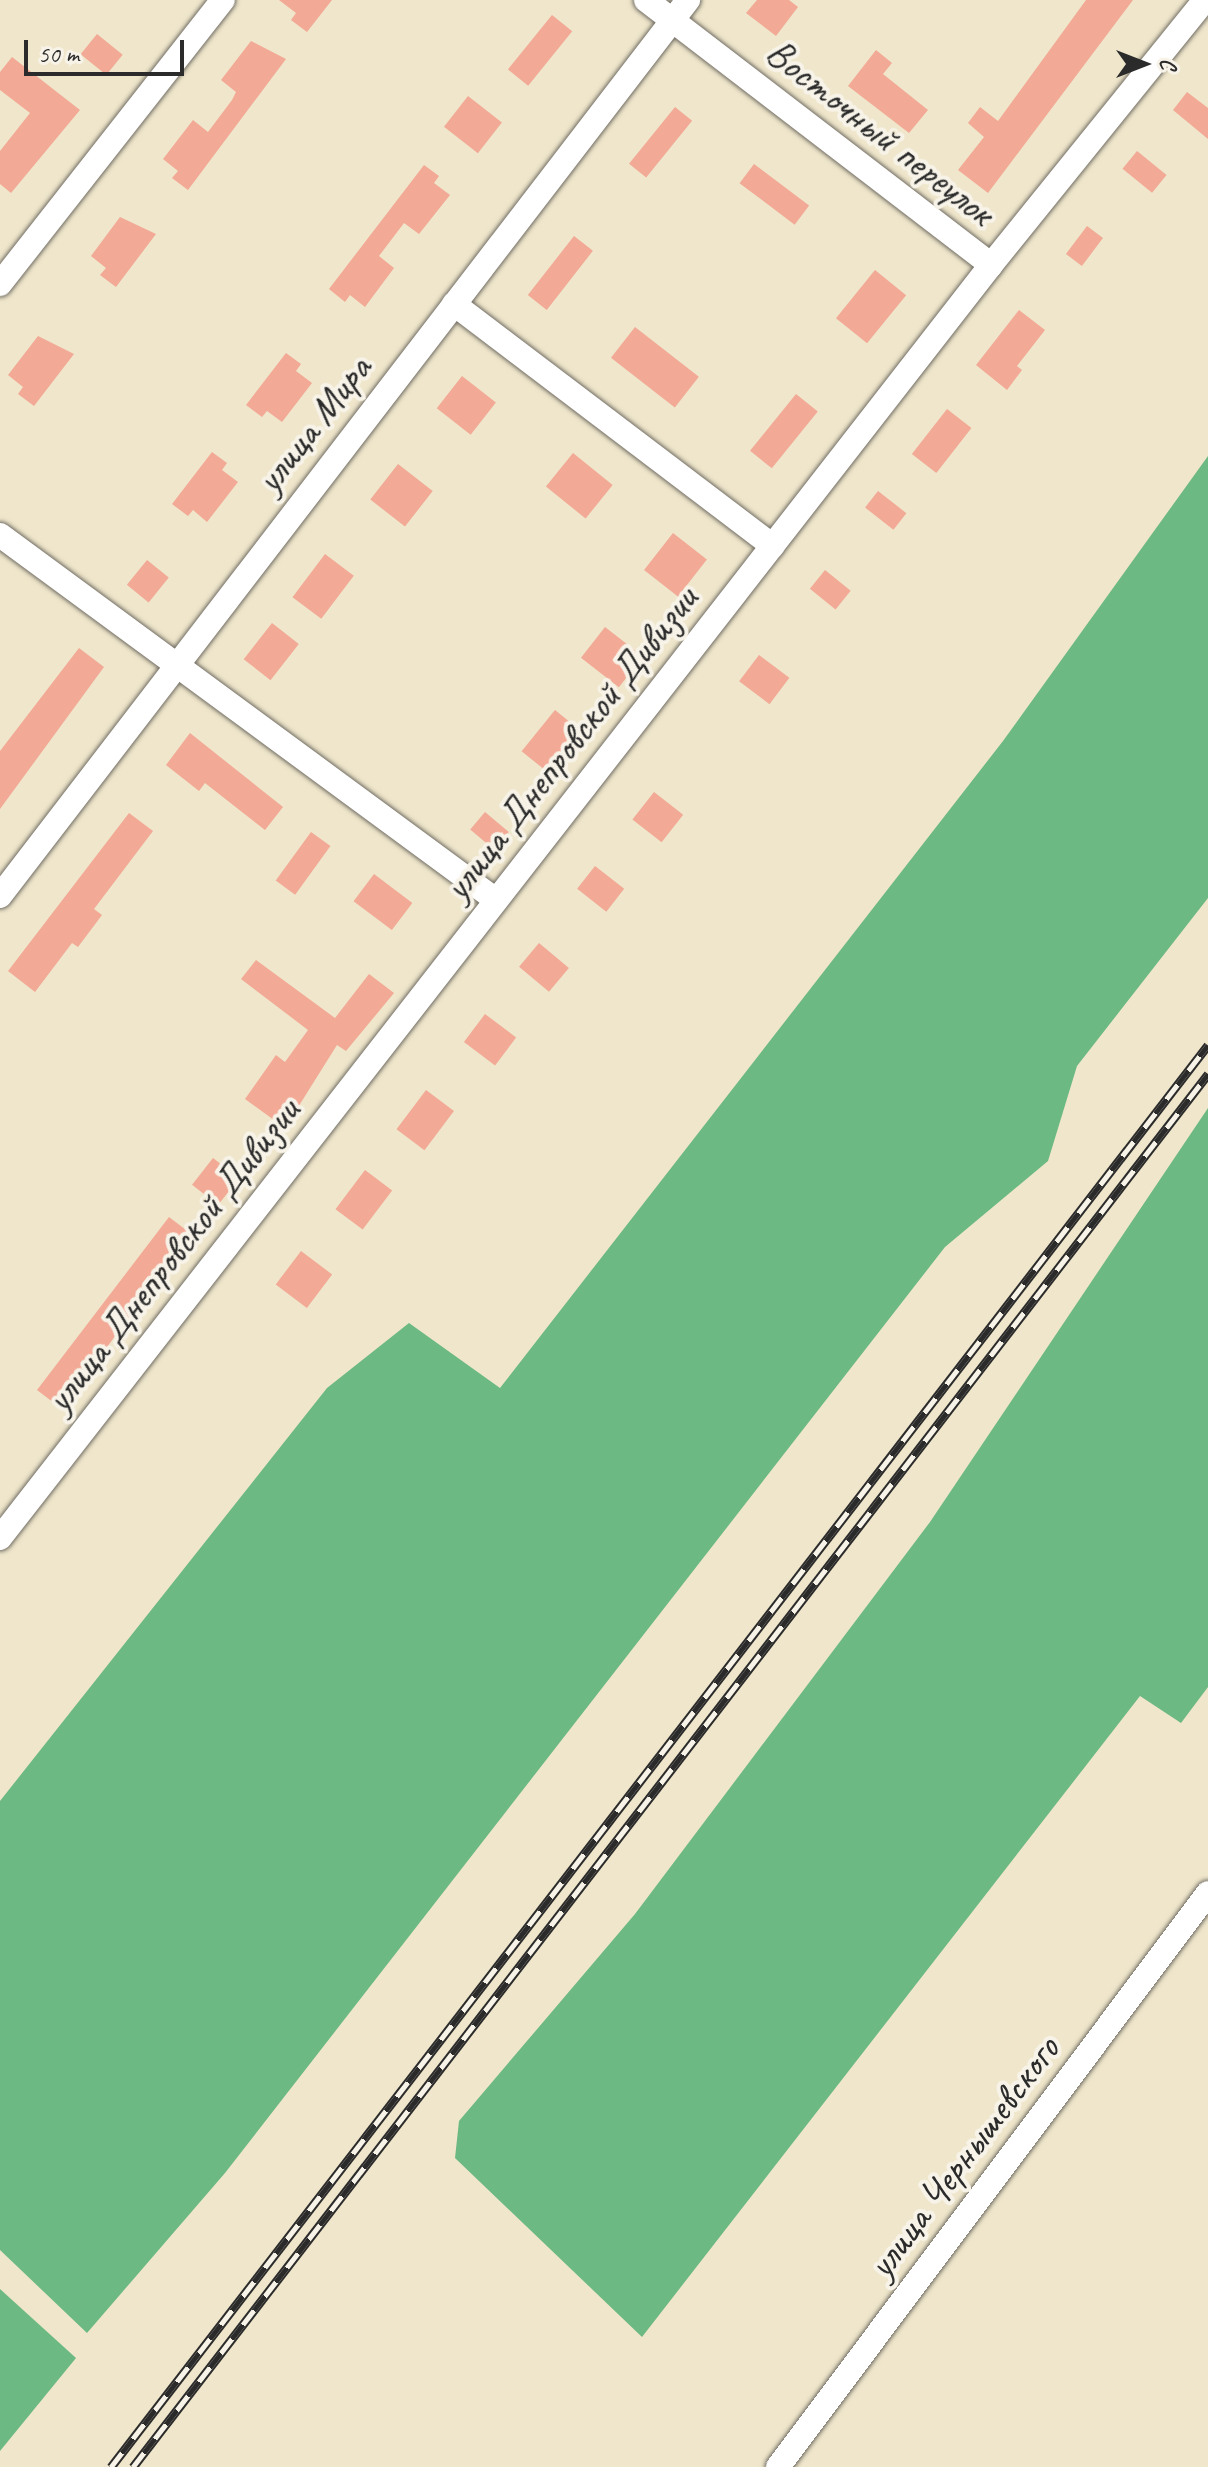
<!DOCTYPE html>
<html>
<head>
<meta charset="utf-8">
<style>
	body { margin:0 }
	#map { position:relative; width:1208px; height:2467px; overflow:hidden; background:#efe6cb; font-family:Caveat,sans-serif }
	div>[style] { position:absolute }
	.forest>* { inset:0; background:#6cb983 }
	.building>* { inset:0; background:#f2a995; transform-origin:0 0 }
	.roads { filter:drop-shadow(0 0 2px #706c63) drop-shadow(0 0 2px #706c63) }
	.minor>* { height:24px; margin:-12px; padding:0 12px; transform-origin:12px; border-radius:12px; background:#fff }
	.rail>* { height:9px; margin-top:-4.5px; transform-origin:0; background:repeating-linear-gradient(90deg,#f7f3e8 0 18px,#2b2b2b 0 36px); box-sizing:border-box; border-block:2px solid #2b2b2b }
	span { translate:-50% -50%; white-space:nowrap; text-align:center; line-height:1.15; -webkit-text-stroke:8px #f7f3e8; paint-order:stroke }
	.street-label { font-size:40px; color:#2b2b2b }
	.north { position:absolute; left:1104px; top:24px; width:80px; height:80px; -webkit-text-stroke:6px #f7f3e8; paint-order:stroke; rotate:90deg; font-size:22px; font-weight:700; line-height:32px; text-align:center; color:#2b2b2b }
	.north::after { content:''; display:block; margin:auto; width:28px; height:36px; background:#2b2b2b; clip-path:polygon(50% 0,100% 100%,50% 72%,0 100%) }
	.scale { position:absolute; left:24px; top:40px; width:160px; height:36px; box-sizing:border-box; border:4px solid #2b2b2b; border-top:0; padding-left:10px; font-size:24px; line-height:28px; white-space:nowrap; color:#2b2b2b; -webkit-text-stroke:6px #f7f3e8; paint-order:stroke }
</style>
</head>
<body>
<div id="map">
	<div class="forest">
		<i style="clip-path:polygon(1208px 456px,1208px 898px,1077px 1066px,1048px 1161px,945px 1247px,225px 2173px,87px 2333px,0 2250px,0 1801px,327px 1388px,409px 1323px,500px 1388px,1003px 741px)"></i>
		<i style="clip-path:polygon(1208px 1108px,1208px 1687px,1181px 1723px,1140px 1696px,642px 2337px,455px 2158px,459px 2121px,635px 1914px,930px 1522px)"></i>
		<i style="clip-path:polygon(0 2289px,76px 2358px,0 2451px)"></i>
	</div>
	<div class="building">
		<i style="clip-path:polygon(279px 0,332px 0,307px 32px,291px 20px,296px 13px)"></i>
		<i style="clip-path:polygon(757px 0,789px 0,798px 7px,776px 36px,746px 13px)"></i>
		<i style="clip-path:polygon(1086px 0,1133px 0,988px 193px,958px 170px,984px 137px,968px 123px,980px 107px,998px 121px)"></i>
		<i style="left:552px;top:15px;width:26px;height:70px;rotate:39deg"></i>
		<i style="left:97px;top:34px;width:33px;height:26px;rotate:39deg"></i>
		<i style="clip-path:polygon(251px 41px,286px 59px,188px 190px,172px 178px,178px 171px,163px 159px,193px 120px,208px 132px,232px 100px,236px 92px,221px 80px)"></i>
		<i style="clip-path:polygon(876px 50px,892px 63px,883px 74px,928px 110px,909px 133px,848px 86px)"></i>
		<i style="clip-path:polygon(12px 57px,80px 110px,11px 193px,0 184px,0 151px,30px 113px,0 90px,0 72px)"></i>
		<i style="clip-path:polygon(1187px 92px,1208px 108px,1208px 139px,1173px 110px)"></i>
		<i style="left:468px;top:96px;width:43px;height:39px;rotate:38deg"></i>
		<i style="left:675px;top:107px;width:22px;height:73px;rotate:39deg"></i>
		<i style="left:1137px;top:151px;width:38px;height:23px;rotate:39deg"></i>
		<i style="left:754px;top:164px;width:69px;height:24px;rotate:37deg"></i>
		<i style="clip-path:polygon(424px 165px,439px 176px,434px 183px,450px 195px,419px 234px,404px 223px,379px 256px,394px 268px,365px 307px,350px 295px,345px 302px,329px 289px)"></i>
		<i style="clip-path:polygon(120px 217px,156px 234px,116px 287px,100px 275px,106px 268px,91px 256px)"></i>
		<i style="left:1087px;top:226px;width:20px;height:35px;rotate:37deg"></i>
		<i style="left:574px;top:236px;width:24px;height:75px;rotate:38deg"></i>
		<i style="left:875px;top:270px;width:40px;height:62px;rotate:39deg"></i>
		<i style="clip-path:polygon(1019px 310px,1045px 330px,1017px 366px,1022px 370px,1007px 390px,976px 365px)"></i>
		<i style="left:635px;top:327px;width:81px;height:39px;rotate:38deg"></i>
		<i style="clip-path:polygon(38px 336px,74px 354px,34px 406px,18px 394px,23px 387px,8px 375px)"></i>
		<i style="clip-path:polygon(286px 353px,301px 364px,296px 371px,312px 383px,282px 422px,267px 411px,262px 417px,246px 405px)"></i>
		<i style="left:462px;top:376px;width:43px;height:41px;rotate:38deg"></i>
		<i style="left:796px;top:394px;width:28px;height:73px;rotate:39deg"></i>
		<i style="left:947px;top:409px;width:31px;height:57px;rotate:38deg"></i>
		<i style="clip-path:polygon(212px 452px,227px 463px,222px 470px,238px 482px,207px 522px,193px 510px,188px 516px,172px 504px)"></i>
		<i style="left:573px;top:453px;width:51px;height:43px;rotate:39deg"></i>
		<i style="left:398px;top:464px;width:44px;height:45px;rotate:38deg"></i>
		<i style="left:878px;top:491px;width:36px;height:21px;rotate:38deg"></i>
		<i style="left:673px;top:533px;width:43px;height:47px;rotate:38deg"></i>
		<i style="left:325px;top:554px;width:36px;height:54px;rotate:37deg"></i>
		<i style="left:147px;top:560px;width:28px;height:32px;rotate:39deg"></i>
		<i style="left:825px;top:570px;width:33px;height:24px;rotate:39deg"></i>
		<i style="left:272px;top:623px;width:34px;height:46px;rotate:38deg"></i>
		<i style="left:605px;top:627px;width:48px;height:39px;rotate:38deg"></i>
		<i style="clip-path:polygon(79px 648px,104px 667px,0 809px,0 751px)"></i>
		<i style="left:759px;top:655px;width:38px;height:33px;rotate:37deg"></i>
		<i style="left:555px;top:710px;width:40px;height:53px;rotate:39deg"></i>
		<i style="clip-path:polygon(190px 733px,283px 807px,265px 830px,205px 783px,199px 791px,166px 765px)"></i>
		<i style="left:654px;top:792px;width:37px;height:35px;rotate:38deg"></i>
		<i style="left:485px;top:812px;width:31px;height:23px;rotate:40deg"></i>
		<i style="clip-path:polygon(129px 813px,153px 831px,94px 909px,102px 915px,78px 947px,72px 943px,35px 992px,8px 971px)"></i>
		<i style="left:311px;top:832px;width:24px;height:60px;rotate:36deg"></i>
		<i style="left:595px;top:866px;width:37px;height:29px;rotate:38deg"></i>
		<i style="left:374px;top:874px;width:48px;height:34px;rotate:37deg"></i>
		<i style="left:539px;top:943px;width:39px;height:31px;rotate:40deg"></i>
		<i style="clip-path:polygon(256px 960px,335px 1018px,369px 974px,394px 993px,346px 1051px,337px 1045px,285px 1128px,245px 1099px,276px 1055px,285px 1062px,308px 1030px,241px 979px)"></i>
		<i style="left:485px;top:1014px;width:39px;height:35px;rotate:37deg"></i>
		<i style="left:426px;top:1090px;width:35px;height:49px;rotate:37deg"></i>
		<i style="left:213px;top:1158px;width:33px;height:34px;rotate:38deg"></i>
		<i style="left:365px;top:1170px;width:34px;height:49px;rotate:37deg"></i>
		<i style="clip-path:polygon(169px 1217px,190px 1233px,62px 1409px,37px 1390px)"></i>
		<i style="left:301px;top:1251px;width:39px;height:42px;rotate:37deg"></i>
	</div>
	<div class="roads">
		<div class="minor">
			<i style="left:646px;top:0;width:435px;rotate:37.5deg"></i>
			<i style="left:0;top:284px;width:361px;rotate:-51.9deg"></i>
			<i style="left:454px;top:304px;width:400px;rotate:37.2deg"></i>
			<i style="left:0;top:535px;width:616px;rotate:36.35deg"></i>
			<i style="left:0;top:896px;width:1130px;rotate:-52.48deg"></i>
			<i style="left:0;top:1538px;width:1613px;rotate:-52.1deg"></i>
			<i style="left:991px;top:265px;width:341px;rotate:-51.1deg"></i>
			<i style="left:778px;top:2467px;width:717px;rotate:-53.16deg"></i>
		</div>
	</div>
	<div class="rail">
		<i style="left:111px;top:2467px;width:1796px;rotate:-52.35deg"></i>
		<i style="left:133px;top:2467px;width:1760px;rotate:-52.34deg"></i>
	</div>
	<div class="street-label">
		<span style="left:880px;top:132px;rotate:38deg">Восточный переулок</span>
		<span style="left:313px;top:424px;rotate:-52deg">улица Мира</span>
		<span style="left:570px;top:743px;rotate:-52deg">улица Днепровской Дивизии</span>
		<span style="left:172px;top:1255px;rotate:-52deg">улица Днепровской Дивизии</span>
		<span style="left:963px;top:2157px;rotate:-53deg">улица Чернышевского</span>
	</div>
	<div class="north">С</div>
	<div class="scale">50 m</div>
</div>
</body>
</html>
